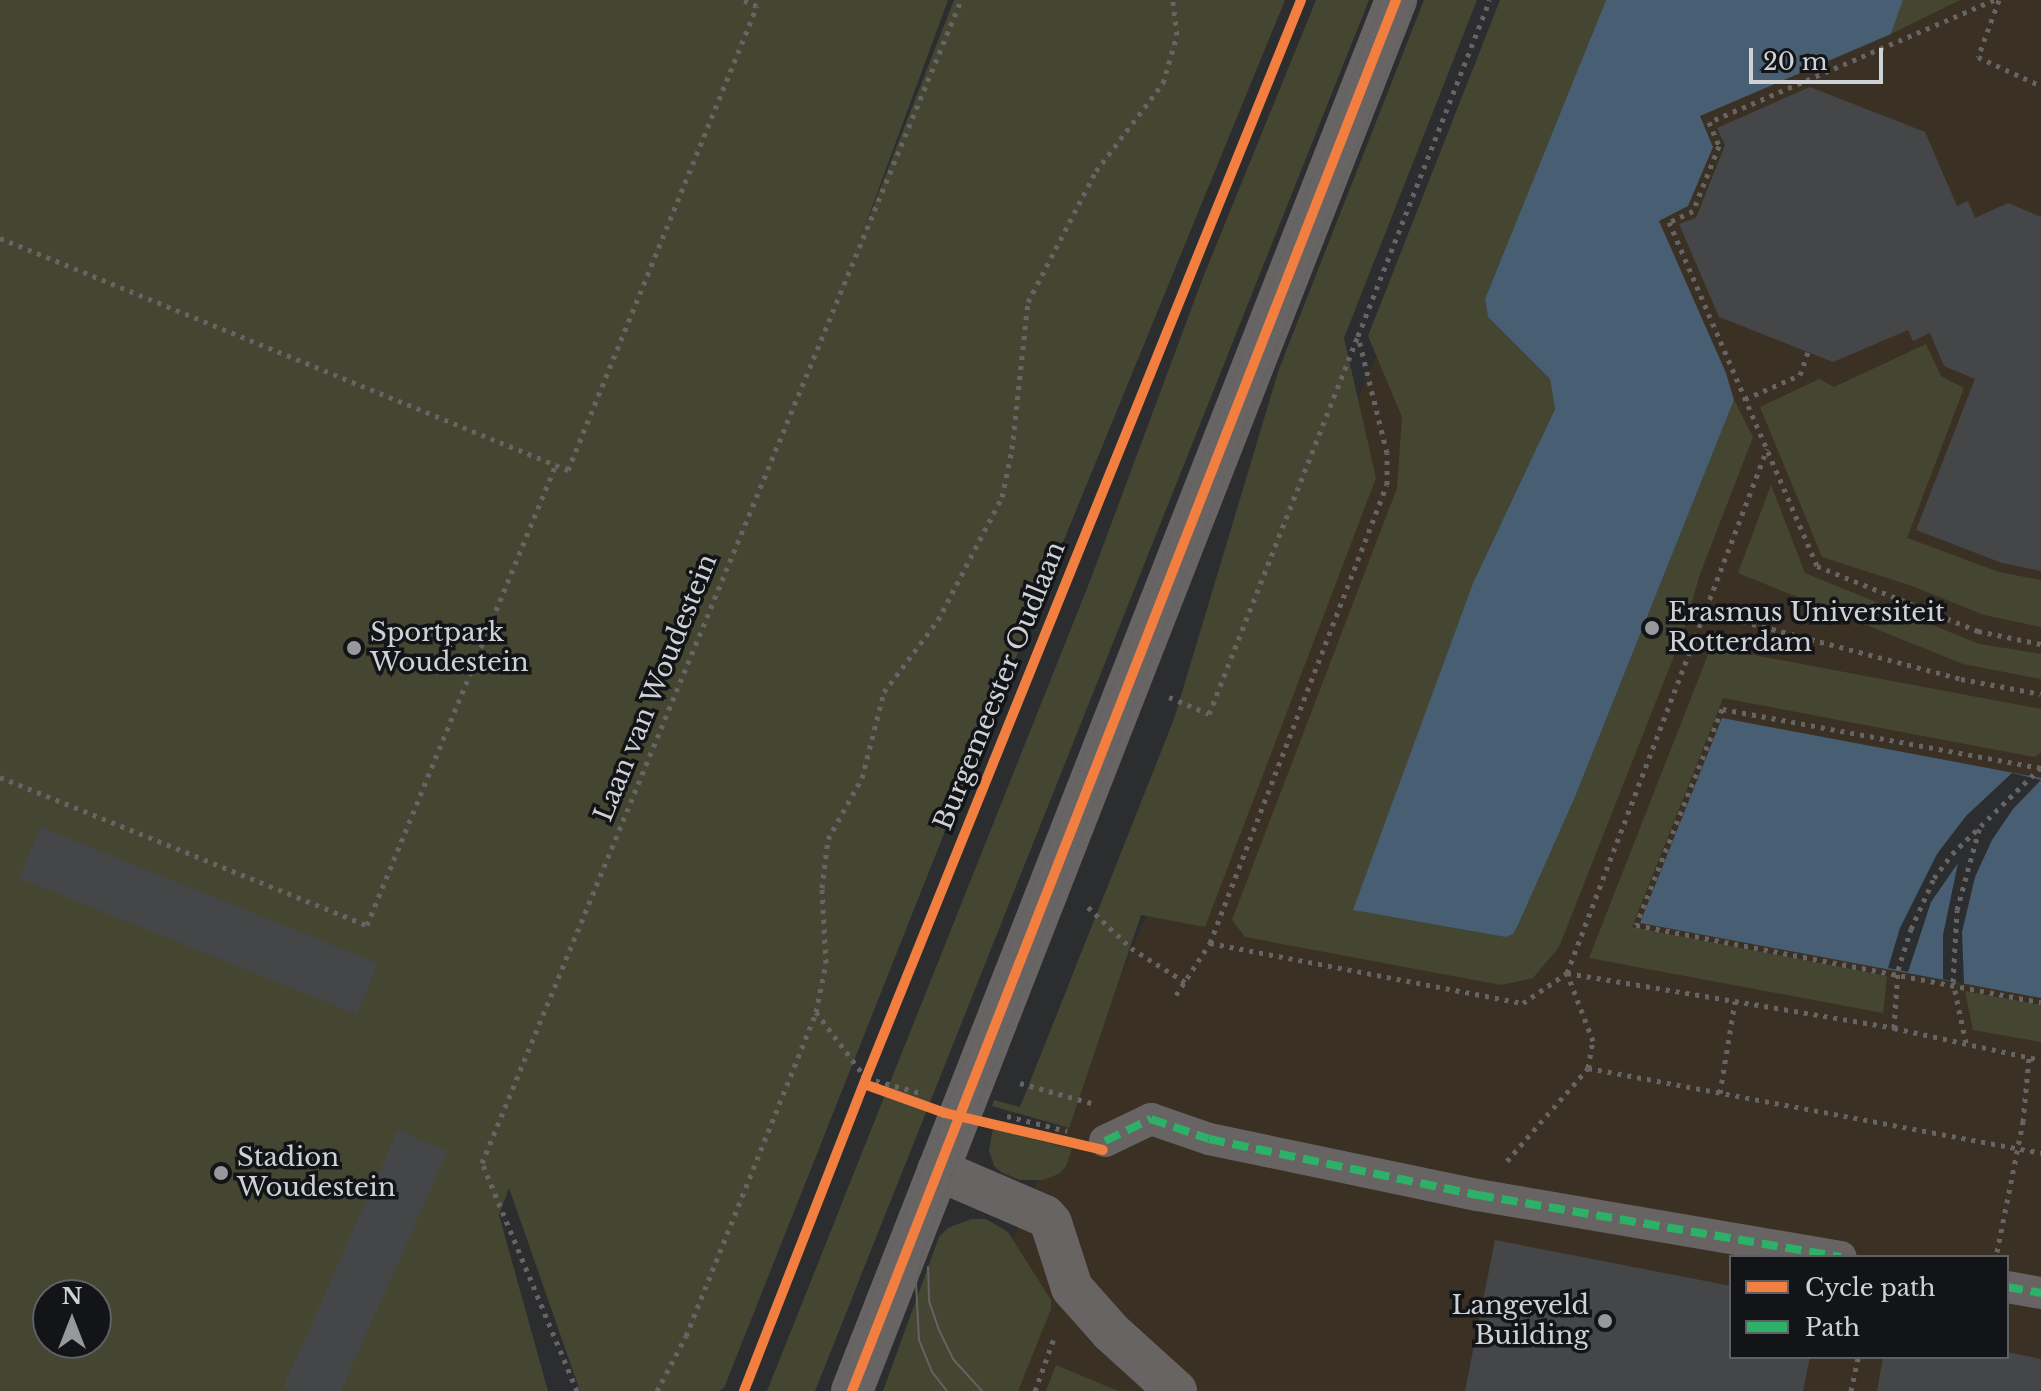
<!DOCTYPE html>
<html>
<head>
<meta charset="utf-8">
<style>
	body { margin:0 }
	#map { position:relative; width:2041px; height:1391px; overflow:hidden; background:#2b2d2f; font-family:"Libre Baskerville",serif }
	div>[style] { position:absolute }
	.education>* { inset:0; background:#3a3124 }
	.green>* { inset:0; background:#454632 }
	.water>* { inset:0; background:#485e72 }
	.pier>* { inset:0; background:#2b2d2f }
	.building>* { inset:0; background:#454648; transform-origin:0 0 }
	.path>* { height:5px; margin-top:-2.5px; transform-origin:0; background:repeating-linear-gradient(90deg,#666465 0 4px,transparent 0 10px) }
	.pedestrian>* { height:32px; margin:-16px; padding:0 16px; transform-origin:16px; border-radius:16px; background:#686464 }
	.minor>* { height:42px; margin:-21px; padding:0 21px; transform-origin:21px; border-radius:21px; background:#686464 }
	.tram>* { height:2px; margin:-1px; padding:0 1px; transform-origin:1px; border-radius:1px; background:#636364 }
	.quiet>* { height:8px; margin-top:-4px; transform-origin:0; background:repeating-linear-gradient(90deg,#2db169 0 16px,transparent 0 24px) }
	.cycleway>* { height:10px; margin:-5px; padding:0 5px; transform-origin:5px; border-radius:5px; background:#f27e40 }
	.dots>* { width:22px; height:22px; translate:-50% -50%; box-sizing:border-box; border:4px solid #131417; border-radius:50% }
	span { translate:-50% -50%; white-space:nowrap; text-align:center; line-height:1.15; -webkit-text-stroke:7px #131417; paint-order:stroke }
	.poi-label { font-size:26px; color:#cfd2d5 }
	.left { translate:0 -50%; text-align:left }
	.right { translate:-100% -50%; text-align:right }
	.street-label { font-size:26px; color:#cfd2d5 }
	.legend { position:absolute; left:1729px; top:1255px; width:280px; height:104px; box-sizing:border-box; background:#131417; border:2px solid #5e6063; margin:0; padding:10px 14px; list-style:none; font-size:24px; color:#cfd2d5 }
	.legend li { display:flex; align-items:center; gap:16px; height:40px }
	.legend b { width:40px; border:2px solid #5e6063 }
	.north { position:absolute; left:32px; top:1279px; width:80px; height:80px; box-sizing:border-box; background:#131417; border:2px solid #5e6063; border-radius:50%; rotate:0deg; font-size:22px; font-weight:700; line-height:32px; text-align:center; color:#cfd2d5 }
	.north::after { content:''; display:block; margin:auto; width:28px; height:36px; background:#96989b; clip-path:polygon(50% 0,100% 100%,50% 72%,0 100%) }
	.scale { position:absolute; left:1749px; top:48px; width:134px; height:36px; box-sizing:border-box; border:4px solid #cfd2d5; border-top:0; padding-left:10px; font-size:24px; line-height:28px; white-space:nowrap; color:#cfd2d5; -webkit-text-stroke:6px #131417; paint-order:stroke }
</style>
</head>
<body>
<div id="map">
	<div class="education">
		<i style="clip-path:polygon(evenodd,1522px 0,2041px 0,2041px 1391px,951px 1391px,1522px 0,1731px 1257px,2007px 1257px,2007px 1357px,1731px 1357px,1731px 1257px)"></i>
	</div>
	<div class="green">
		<i style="clip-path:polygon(evenodd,0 0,948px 0,857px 248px,954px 0,1285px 0,955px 806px,724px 1388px,719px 1391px,580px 1391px,509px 1188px,499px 1215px,548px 1391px,0 1391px,0 0,48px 1295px,96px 1295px,96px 1343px,48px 1343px,48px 1295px)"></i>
		<i style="clip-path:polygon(1316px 0,1369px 0,815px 1391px,767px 1391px,1090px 581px,1202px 280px)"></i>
		<i style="clip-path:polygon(1424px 0,1477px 0,1344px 338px,1376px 478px,1205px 927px,1141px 915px,1069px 1128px,992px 1106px,994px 1100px,1020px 1107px,1174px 719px,1279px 369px)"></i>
		<i style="clip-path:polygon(1500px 0,1606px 0,1485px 299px,1488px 317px,1550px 379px,1555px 409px,1473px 583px,1354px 910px,1505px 937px,1519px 923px,1575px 797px,1734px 400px,1753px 437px,1700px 574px,1683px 633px,1559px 947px,1533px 978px,1501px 985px,1245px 937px,1232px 920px,1397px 488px,1402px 417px,1368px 336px)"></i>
		<i style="clip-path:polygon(1903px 0,1960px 0,1891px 34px)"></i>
		<i style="clip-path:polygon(1926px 344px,1941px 376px,1964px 388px,1907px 538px,1999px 572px,2041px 580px,2041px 627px,1984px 615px,1912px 586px,1822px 557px,1760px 407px,1819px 379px,1834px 387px)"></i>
		<i style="clip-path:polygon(1771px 485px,1805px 573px,1979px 644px,2041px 654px,2041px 679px,1963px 664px,1738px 573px)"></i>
		<i style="clip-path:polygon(1711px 647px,2041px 709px,2041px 753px,2034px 757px,1723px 698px,1632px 927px,1887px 976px,1883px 1013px,1589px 958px)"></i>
		<i style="clip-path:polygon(1965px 991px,2041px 1005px,2041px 1042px,1973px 1030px)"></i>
		<i style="clip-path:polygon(993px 1129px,1072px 1149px,1066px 1166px,1059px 1174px,1042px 1180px,1020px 1180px,1001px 1172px,994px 1166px,989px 1150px)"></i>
		<i style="clip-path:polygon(971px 1219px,986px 1219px,1008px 1232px,1051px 1300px,1051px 1309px,1018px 1391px,883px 1391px,939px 1237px,948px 1228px)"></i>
		<i style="clip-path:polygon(1056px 1365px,1118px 1391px,1046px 1391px)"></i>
	</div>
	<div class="water">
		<i style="clip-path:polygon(1606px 0,1903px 0,1891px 34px,1700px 116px,1713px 147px,1688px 206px,1659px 221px,1726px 373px,1734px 400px,1575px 797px,1519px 923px,1513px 934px,1505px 937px,1353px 910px,1473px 583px,1555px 409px,1550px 379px,1488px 317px,1485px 299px)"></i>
		<i style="clip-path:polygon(1722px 718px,2041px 778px,2041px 998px,1640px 923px)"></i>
	</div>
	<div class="pier">
		<i style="clip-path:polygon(2012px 773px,2041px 780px,2013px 809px,1992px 840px,1975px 877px,1962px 932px,1964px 984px,1943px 979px,1943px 935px,1958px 863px,1931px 902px,1908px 972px,1888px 968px,1900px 928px,1937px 854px,1966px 816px)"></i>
	</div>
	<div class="building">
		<i style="clip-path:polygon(1810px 87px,1925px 132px,1957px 206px,1968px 201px,1975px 218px,2008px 203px,2041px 217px,2041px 571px,2002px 563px,1916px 530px,1975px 379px,1944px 366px,1930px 333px,1913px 341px,1908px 330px,1833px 362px,1719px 317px,1679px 224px,1696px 218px,1725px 145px,1717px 128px)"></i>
		<i style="left:40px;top:827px;width:364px;height:55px;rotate:22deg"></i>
		<i style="left:398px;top:1130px;width:54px;height:281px;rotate:24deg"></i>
		<i style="clip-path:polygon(1495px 1240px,1731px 1286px,1731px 1357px,1810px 1357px,1803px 1391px,1465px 1391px)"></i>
		<i style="clip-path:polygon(2007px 1352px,2041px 1359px,2041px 1391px,1877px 1391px,1883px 1357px,2007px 1357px)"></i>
	</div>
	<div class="path">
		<i style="left:1994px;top:0;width:310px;rotate:156.8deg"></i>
		<i style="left:1709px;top:122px;width:26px;rotate:67deg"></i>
		<i style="left:1719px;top:146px;width:70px;rotate:111.8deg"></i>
		<i style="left:1693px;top:211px;width:26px;rotate:155deg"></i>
		<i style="left:1669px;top:222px;width:374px;rotate:66.7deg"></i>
		<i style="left:1817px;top:566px;width:174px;rotate:22deg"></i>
		<i style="left:1978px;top:631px;width:64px;rotate:11.7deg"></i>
		<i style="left:1999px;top:0;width:61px;rotate:110.2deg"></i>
		<i style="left:1978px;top:57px;width:69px;rotate:24.7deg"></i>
		<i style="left:0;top:238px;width:614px;rotate:22.22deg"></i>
		<i style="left:568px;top:470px;width:501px;rotate:-67.84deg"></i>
		<i style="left:757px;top:6px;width:16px;rotate:-158deg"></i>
		<i style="left:1745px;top:399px;width:60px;rotate:-23.6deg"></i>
		<i style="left:1800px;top:375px;width:24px;rotate:-71deg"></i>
		<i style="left:1704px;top:611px;width:266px;rotate:14.8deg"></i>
		<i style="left:1961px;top:679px;width:81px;rotate:10.6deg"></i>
		<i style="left:1169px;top:697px;width:43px;rotate:23deg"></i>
		<i style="left:1209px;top:714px;width:406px;rotate:-68.5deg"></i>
		<i style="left:2041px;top:768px;width:324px;rotate:-169.5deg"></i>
		<i style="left:1722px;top:709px;width:232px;rotate:111.7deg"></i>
		<i style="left:1636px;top:925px;width:412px;rotate:10.8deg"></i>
		<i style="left:0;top:777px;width:396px;rotate:22deg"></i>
		<i style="left:367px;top:925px;width:497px;rotate:-67.7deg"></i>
		<i style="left:1088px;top:907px;width:59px;rotate:43.6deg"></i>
		<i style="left:1131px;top:948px;width:64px;rotate:32.2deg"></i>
		<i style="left:1210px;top:943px;width:319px;rotate:10.9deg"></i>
		<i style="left:1523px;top:1003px;width:53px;rotate:-34.3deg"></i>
		<i style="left:1567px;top:973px;width:332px;rotate:9.5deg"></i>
		<i style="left:1894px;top:1028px;width:150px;rotate:12.3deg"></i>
		<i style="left:1176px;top:995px;width:62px;rotate:-56.8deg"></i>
		<i style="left:1210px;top:943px;width:491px;rotate:-68.9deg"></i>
		<i style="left:1387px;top:485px;width:32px;rotate:-90deg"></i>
		<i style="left:1387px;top:453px;width:121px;rotate:-103.9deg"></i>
		<i style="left:1358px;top:336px;width:361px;rotate:-68.6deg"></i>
		<i style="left:816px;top:1012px;width:50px;rotate:-78.5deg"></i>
		<i style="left:826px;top:963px;width:75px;rotate:-93.1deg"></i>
		<i style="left:822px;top:888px;width:49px;rotate:-83deg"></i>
		<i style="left:828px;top:839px;width:70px;rotate:-60.9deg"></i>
		<i style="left:862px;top:778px;width:89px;rotate:-75.7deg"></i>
		<i style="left:884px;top:692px;width:90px;rotate:-53.1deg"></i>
		<i style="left:938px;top:620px;width:139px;rotate:-62.5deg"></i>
		<i style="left:1002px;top:497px;width:49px;rotate:-78.2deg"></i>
		<i style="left:1012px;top:449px;width:148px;rotate:-83.8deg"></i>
		<i style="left:1028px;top:302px;width:148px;rotate:-62.6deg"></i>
		<i style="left:1096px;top:171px;width:111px;rotate:-52.7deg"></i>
		<i style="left:1163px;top:83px;width:50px;rotate:-73.7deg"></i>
		<i style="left:1177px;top:35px;width:35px;rotate:-97deg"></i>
		<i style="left:1894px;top:1028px;width:58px;rotate:-86.1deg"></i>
		<i style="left:1898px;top:970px;width:43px;rotate:-72.4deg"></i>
		<i style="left:1911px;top:929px;width:56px;rotate:-65.7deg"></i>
		<i style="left:1934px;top:878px;width:30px;rotate:-53deg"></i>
		<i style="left:1952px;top:854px;width:123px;rotate:-44.3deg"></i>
		<i style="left:1966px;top:1043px;width:62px;rotate:-102deg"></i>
		<i style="left:1953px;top:982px;width:72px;rotate:-86.8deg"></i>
		<i style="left:1957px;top:910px;width:87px;rotate:-74.7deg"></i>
		<i style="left:1588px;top:1068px;width:461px;rotate:10.6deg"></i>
		<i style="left:1020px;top:1083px;width:74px;rotate:15.7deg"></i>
		<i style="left:1720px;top:1093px;width:93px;rotate:-80.7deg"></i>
		<i style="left:1007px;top:1116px;width:62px;rotate:14deg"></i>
		<i style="left:1507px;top:1161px;width:123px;rotate:-48.9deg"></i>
		<i style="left:1588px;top:1068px;width:27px;rotate:-80deg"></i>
		<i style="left:1593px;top:1041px;width:73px;rotate:-110.9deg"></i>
		<i style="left:1567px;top:973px;width:561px;rotate:-69.11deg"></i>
		<i style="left:1997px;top:1252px;width:133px;rotate:-78.7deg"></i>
		<i style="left:2023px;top:1122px;width:65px;rotate:-84.7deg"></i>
		<i style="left:577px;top:1391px;width:247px;rotate:-112.6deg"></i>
		<i style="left:482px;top:1163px;width:1258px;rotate:-67.61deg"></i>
		<i style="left:657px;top:1391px;width:62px;rotate:-62.2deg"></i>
		<i style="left:686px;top:1336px;width:349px;rotate:-68.1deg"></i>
		<i style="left:816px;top:1012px;width:83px;rotate:52.9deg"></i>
		<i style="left:866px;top:1078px;width:60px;rotate:15.4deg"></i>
		<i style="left:1035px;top:1391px;width:59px;rotate:-70.3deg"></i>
		<i style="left:1851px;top:1391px;width:35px;rotate:-78deg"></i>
	</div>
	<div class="pedestrian">
		<i style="left:1105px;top:1141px;width:51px;rotate:-25.6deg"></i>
		<i style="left:1151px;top:1119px;width:61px;rotate:19deg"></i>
		<i style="left:1209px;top:1139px;width:275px;rotate:11.8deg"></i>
		<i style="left:1478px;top:1195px;width:368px;rotate:9.7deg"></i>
		<i style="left:2007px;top:1287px;width:35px;rotate:10deg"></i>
	</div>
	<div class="minor">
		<i style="left:938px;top:1170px;width:116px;rotate:23.3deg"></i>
		<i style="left:1045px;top:1216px;width:9px;rotate:49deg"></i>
		<i style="left:1051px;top:1223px;width:68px;rotate:72.1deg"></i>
		<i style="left:1072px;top:1288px;width:59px;rotate:48.4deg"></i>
		<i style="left:1111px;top:1332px;width:88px;rotate:42.2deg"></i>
		<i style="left:852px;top:1391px;width:1494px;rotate:-68.64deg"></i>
	</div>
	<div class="tram">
		<i style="left:928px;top:1267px;width:34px;rotate:88deg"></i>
		<i style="left:929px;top:1301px;width:31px;rotate:71deg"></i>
		<i style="left:939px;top:1330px;width:32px;rotate:64deg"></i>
		<i style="left:953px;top:1359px;width:43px;rotate:47.8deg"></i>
		<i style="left:835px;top:1391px;width:1495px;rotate:-68.53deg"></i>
		<i style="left:947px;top:1391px;width:24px;rotate:-128deg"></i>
		<i style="left:932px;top:1372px;width:35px;rotate:-112deg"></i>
		<i style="left:919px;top:1340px;width:57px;rotate:-93deg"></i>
		<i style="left:916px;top:1283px;width:36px;rotate:-77deg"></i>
		<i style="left:924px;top:1248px;width:474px;rotate:-69.1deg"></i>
		<i style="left:1093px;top:805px;width:867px;rotate:-68.14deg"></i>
	</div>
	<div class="quiet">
		<i style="left:1105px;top:1141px;width:51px;rotate:-25.6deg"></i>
		<i style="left:1151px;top:1119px;width:61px;rotate:19deg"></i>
		<i style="left:1209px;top:1139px;width:275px;rotate:11.8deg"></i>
		<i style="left:1478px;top:1195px;width:368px;rotate:9.7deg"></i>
		<i style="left:2007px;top:1287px;width:35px;rotate:10deg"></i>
	</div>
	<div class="cycleway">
		<i style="left:864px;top:1084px;width:86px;rotate:19.7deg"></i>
		<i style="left:945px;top:1113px;width:162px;rotate:13.2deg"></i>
		<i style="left:744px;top:1391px;width:336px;rotate:-68.7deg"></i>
		<i style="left:866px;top:1078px;width:1162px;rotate:-68.02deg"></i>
		<i style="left:852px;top:1391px;width:1494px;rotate:-68.64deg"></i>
	</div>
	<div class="dots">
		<i style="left:1652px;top:628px;background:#96989b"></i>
		<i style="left:354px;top:648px;background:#96989b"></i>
		<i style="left:221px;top:1173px;background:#96989b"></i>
		<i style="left:1605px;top:1321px;background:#96989b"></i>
	</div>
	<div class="poi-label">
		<span class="left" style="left:1668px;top:628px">Erasmus Universiteit<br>Rotterdam</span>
		<span class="left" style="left:370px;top:648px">Sportpark<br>Woudestein</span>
		<span class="left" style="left:237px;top:1173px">Stadion<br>Woudestein</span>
		<span class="right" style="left:1589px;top:1321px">Langeveld<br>Building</span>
	</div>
	<div class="street-label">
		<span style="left:1000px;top:686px;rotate:-68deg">Burgemeester Oudlaan</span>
		<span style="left:656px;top:688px;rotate:-68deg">Laan van Woudestein</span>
	</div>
	<ul class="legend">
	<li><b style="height:10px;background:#f27e40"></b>Cycle path</li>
	<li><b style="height:10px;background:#2db169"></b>Path</li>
	</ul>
	<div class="north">N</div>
	<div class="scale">20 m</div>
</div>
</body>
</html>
